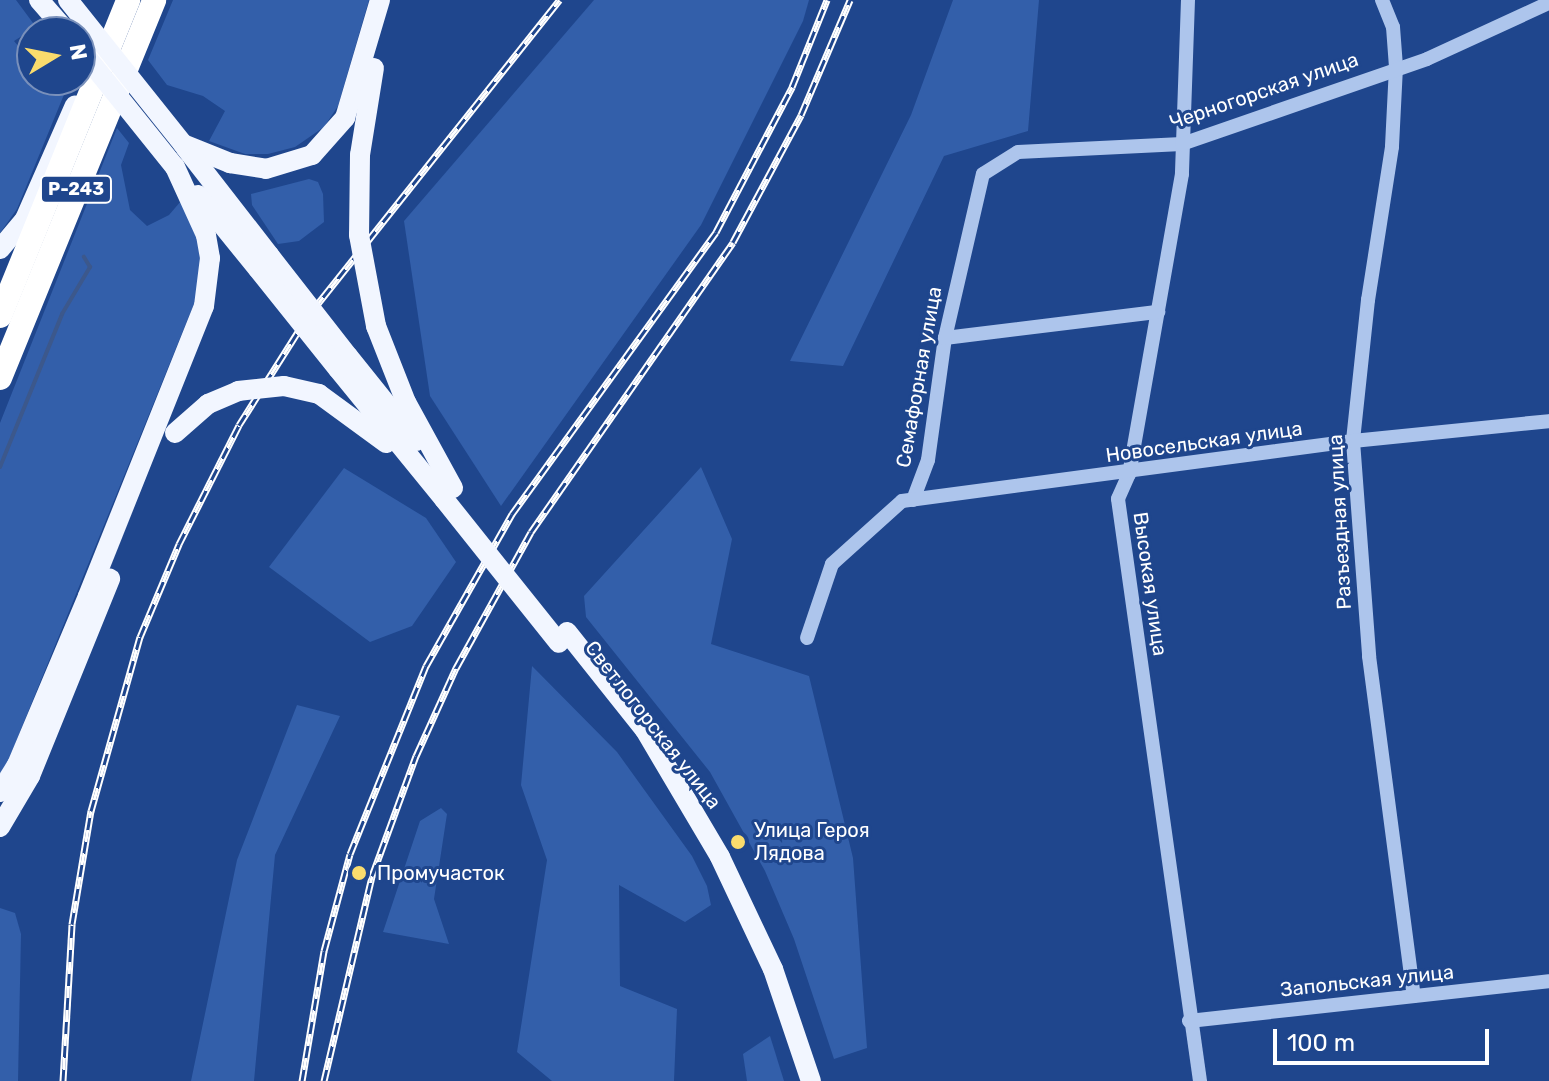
<!DOCTYPE html>
<html>
<head>
<meta charset="utf-8">
<style>
	body { margin:0 }
	#map { position:relative; width:1549px; height:1081px; overflow:hidden; background:#1f468d; font-family:Rubik,sans-serif }
	div>[style] { position:absolute }
	.green>* { inset:0; background:#335faa }
	.stream>* { height:4px; margin:-2px; padding:0 2px; transform-origin:2px; border-radius:2px; background:#3c588c }
	.minor>* { height:14px; margin:-7px; padding:0 7px; transform-origin:7px; border-radius:7px; background:#adc5ec }
	.major>* { height:20px; margin:-10px; padding:0 10px; transform-origin:10px; border-radius:10px; background:#f2f6ff }
	.highway>* { height:24px; margin:-12px; padding:0 12px; transform-origin:12px; border-radius:12px; background:#fff }
	.rail>* { height:7px; margin-top:-3.5px; transform-origin:0; background:repeating-linear-gradient(90deg,#1f468d 0 12px,#fff 0 24px); box-sizing:border-box; border-block:2px solid #fff }
	.major-bridge>* { height:20px; margin:-10px; padding:0 10px; transform-origin:10px; border-radius:10px; background:#f2f6ff }
	.dots>* { width:22px; height:22px; translate:-50% -50%; box-sizing:border-box; border:4px solid #1f468d; border-radius:50% }
	span { translate:-50% -50%; white-space:nowrap; text-align:center; line-height:1.15; -webkit-text-stroke:6px #1f468d; paint-order:stroke }
	.shield-label span { padding:2px 6px; background:#1f468d; border:2px solid; border-radius:6px; -webkit-text-stroke-width:0 }
	.shield-label { font-size:18px; color:#fff; font-weight:700 }
	.street-label { font-size:20px; color:#fff }
	.poi-label { font-size:20px; color:#fff }
	.left { translate:0 -50%; text-align:left }
	.north { position:absolute; left:16px; top:16px; width:80px; height:80px; box-sizing:border-box; background:#1f468d; border:2px solid #7990bb; border-radius:50%; rotate:80deg; font-size:22px; font-weight:700; line-height:32px; text-align:center; color:#fff }
	.north::after { content:''; display:block; margin:auto; width:28px; height:36px; background:#fadc6d; clip-path:polygon(50% 0,100% 100%,50% 72%,0 100%) }
	.scale { position:absolute; left:1273px; top:1029px; width:216px; height:36px; box-sizing:border-box; border:4px solid #fff; border-top:0; padding-left:10px; font-size:24px; line-height:28px; white-space:nowrap; color:#fff; -webkit-text-stroke:6px #1f468d; paint-order:stroke }
</style>
</head>
<body>
<div id="map">
	<div class="green">
		<i style="clip-path:polygon(0 0,16px 0,36px 27px,14px 41px,32px 62px,32px 80px,70px 80px,17px 209px,0 233px)"></i>
		<i style="clip-path:polygon(173px 0,369px 0,338px 106px,324px 127px,295px 147px,268px 154px,245px 154px,209px 141px,225px 111px,203px 96px,167px 85px,148px 60px)"></i>
		<i style="clip-path:polygon(594px 0,809px 0,803px 21px,701px 225px,501px 506px,430px 396px,404px 221px)"></i>
		<i style="clip-path:polygon(953px 0,1039px 0,1028px 131px,944px 156px,843px 366px,790px 361px,911px 115px)"></i>
		<i style="clip-path:polygon(117px 128px,129px 143px,121px 165px,130px 210px,147px 226px,169px 215px,181px 201px,198px 241px,202px 284px,0 781px,0 423px)"></i>
		<i style="clip-path:polygon(309px 179px,318px 182px,323px 194px,324px 222px,299px 241px,278px 244px,252px 205px,251px 194px)"></i>
		<i style="clip-path:polygon(701px 467px,732px 539px,711px 644px,809px 676px,853px 858px,867px 1048px,834px 1059px,794px 939px,765px 871px,710px 772px,586px 617px,584px 596px)"></i>
		<i style="clip-path:polygon(344px 468px,426px 518px,456px 562px,412px 626px,370px 642px,269px 567px)"></i>
		<i style="clip-path:polygon(532px 666px,617px 752px,692px 856px,707px 886px,711px 905px,685px 922px,619px 885px,620px 986px,677px 1009px,674px 1081px,552px 1081px,517px 1052px,547px 860px,521px 785px)"></i>
		<i style="clip-path:polygon(297px 705px,340px 716px,275px 855px,254px 1081px,191px 1081px,237px 860px)"></i>
		<i style="clip-path:polygon(441px 808px,447px 814px,434px 899px,449px 944px,383px 932px,420px 821px)"></i>
		<i style="clip-path:polygon(0 908px,15px 913px,21px 934px,18px 1081px,0 1081px)"></i>
		<i style="clip-path:polygon(770px 1036px,784px 1081px,747px 1081px,743px 1054px)"></i>
	</div>
	<div class="stream">
		<i style="left:0;top:467px;width:165px;rotate:-67.9deg"></i>
		<i style="left:62px;top:314px;width:55px;rotate:-59.2deg"></i>
		<i style="left:90px;top:267px;width:12px;rotate:-121deg"></i>
	</div>
	<div class="minor">
		<i style="left:1188px;top:0;width:174px;rotate:92deg"></i>
		<i style="left:1182px;top:174px;width:305px;rotate:100deg"></i>
		<i style="left:1129px;top:474px;width:27px;rotate:114deg"></i>
		<i style="left:1118px;top:499px;width:588px;rotate:81.98deg"></i>
		<i style="left:1382px;top:0;width:29px;rotate:68deg"></i>
		<i style="left:1393px;top:27px;width:40px;rotate:85.7deg"></i>
		<i style="left:1396px;top:67px;width:80px;rotate:92.9deg"></i>
		<i style="left:1392px;top:147px;width:155px;rotate:98.9deg"></i>
		<i style="left:1368px;top:300px;width:142px;rotate:96.1deg"></i>
		<i style="left:1353px;top:441px;width:216px;rotate:85.7deg"></i>
		<i style="left:1369px;top:656px;width:343px;rotate:82.5deg"></i>
		<i style="left:945px;top:338px;width:215px;rotate:-7deg"></i>
		<i style="left:913px;top:500px;width:43px;rotate:-69.4deg"></i>
		<i style="left:928px;top:460px;width:123px;rotate:-82.1deg"></i>
		<i style="left:945px;top:338px;width:168px;rotate:-77deg"></i>
		<i style="left:983px;top:174px;width:41px;rotate:-32.2deg"></i>
		<i style="left:1018px;top:152px;width:164px;rotate:-2.8deg"></i>
		<i style="left:1182px;top:144px;width:259px;rotate:-19.1deg"></i>
		<i style="left:1427px;top:59px;width:134px;rotate:-24.7deg"></i>
		<i style="left:807px;top:638px;width:78px;rotate:-71.3deg"></i>
		<i style="left:832px;top:564px;width:94px;rotate:-42deg"></i>
		<i style="left:902px;top:501px;width:455px;rotate:-7.6deg"></i>
		<i style="left:1353px;top:441px;width:197px;rotate:-5.8deg"></i>
		<i style="left:1189px;top:1021px;width:362px;rotate:-6.3deg"></i>
	</div>
	<div class="major">
		<i style="left:39px;top:0;width:43px;rotate:48.8deg"></i>
		<i style="left:183px;top:144px;width:51px;rotate:22deg"></i>
		<i style="left:230px;top:163px;width:36px;rotate:9deg"></i>
		<i style="left:266px;top:169px;width:48px;rotate:-16.9deg"></i>
		<i style="left:312px;top:155px;width:50px;rotate:-48.3deg"></i>
		<i style="left:345px;top:118px;width:123px;rotate:-73.5deg"></i>
		<i style="left:185px;top:147px;width:137px;rotate:52.1deg"></i>
		<i style="left:360px;top:155px;width:88px;rotate:-80.9deg"></i>
		<i style="left:198px;top:195px;width:95px;rotate:51deg"></i>
		<i style="left:0;top:249px;width:39px;rotate:-50deg"></i>
		<i style="left:25px;top:219px;width:124px;rotate:-66.3deg"></i>
		<i style="left:376px;top:326px;width:82px;rotate:68.5deg"></i>
		<i style="left:406px;top:402px;width:98px;rotate:61.3deg"></i>
		<i style="left:348px;top:356px;width:109px;rotate:51.3deg"></i>
		<i style="left:338px;top:369px;width:168px;rotate:50.8deg"></i>
		<i style="left:319px;top:394px;width:83px;rotate:36.2deg"></i>
		<i style="left:567px;top:632px;width:125px;rotate:51.5deg"></i>
		<i style="left:645px;top:730px;width:147px;rotate:59.4deg"></i>
		<i style="left:720px;top:857px;width:124px;rotate:64.7deg"></i>
		<i style="left:773px;top:969px;width:118px;rotate:71.3deg"></i>
		<i style="left:0;top:792px;width:32px;rotate:-58deg"></i>
		<i style="left:17px;top:765px;width:183px;rotate:-67.2deg"></i>
		<i style="left:88px;top:596px;width:312px;rotate:-68.2deg"></i>
		<i style="left:204px;top:306px;width:48px;rotate:-82.9deg"></i>
		<i style="left:210px;top:258px;width:23px;rotate:-100deg"></i>
		<i style="left:206px;top:235px;width:75px;rotate:-114.5deg"></i>
		<i style="left:0;top:827px;width:59px;rotate:-59.5deg"></i>
		<i style="left:30px;top:776px;width:213px;rotate:-67.9deg"></i>
	</div>
	<div class="highway">
		<i style="left:0;top:316px;width:341px;rotate:-67.9deg"></i>
		<i style="left:0;top:378px;width:408px;rotate:-67.8deg"></i>
	</div>
	<div class="rail">
		<i style="left:63px;top:1081px;width:157px;rotate:-86.7deg"></i>
		<i style="left:72px;top:924px;width:115px;rotate:-80.5deg"></i>
		<i style="left:91px;top:811px;width:181px;rotate:-74.3deg"></i>
		<i style="left:140px;top:637px;width:101px;rotate:-67.2deg"></i>
		<i style="left:179px;top:544px;width:133px;rotate:-63.2deg"></i>
		<i style="left:239px;top:425px;width:129px;rotate:-57.7deg"></i>
		<i style="left:308px;top:316px;width:404px;rotate:-51.5deg"></i>
		<i style="left:302px;top:1081px;width:132px;rotate:-80.4deg"></i>
		<i style="left:324px;top:951px;width:100px;rotate:-75deg"></i>
		<i style="left:350px;top:854px;width:203px;rotate:-68deg"></i>
		<i style="left:426px;top:666px;width:175px;rotate:-60.5deg"></i>
		<i style="left:512px;top:514px;width:348px;rotate:-54.1deg"></i>
		<i style="left:716px;top:232px;width:164px;rotate:-62.3deg"></i>
		<i style="left:792px;top:87px;width:94px;rotate:-68.1deg"></i>
		<i style="left:324px;top:1081px;width:211px;rotate:-76.8deg"></i>
		<i style="left:372px;top:876px;width:128px;rotate:-69.9deg"></i>
		<i style="left:416px;top:756px;width:97px;rotate:-65.6deg"></i>
		<i style="left:456px;top:668px;width:155px;rotate:-61.1deg"></i>
		<i style="left:531px;top:532px;width:353px;rotate:-55.1deg"></i>
		<i style="left:733px;top:242px;width:144px;rotate:-61.8deg"></i>
		<i style="left:801px;top:115px;width:125px;rotate:-66.9deg"></i>
	</div>
	<div class="major-bridge">
		<i style="left:68px;top:0;width:184px;rotate:51.4deg"></i>
		<i style="left:80px;top:49px;width:151px;rotate:51.2deg"></i>
		<i style="left:360px;top:155px;width:80px;rotate:90.7deg"></i>
		<i style="left:359px;top:235px;width:93px;rotate:79.4deg"></i>
		<i style="left:269px;top:255px;width:128px;rotate:52deg"></i>
		<i style="left:258px;top:269px;width:128px;rotate:51.3deg"></i>
		<i style="left:175px;top:433px;width:44px;rotate:-41.3deg"></i>
		<i style="left:208px;top:404px;width:33px;rotate:-23deg"></i>
		<i style="left:238px;top:391px;width:46px;rotate:-6.2deg"></i>
		<i style="left:284px;top:386px;width:36px;rotate:13deg"></i>
		<i style="left:444px;top:499px;width:184px;rotate:51.4deg"></i>
	</div>
	<div class="dots">
		<i style="left:738px;top:842px;background:#fadc6d"></i>
		<i style="left:359px;top:873px;background:#fadc6d"></i>
	</div>
	<div class="shield-label">
		<span style="left:76px;top:189px">Р-243</span>
	</div>
	<div class="street-label">
		<span style="left:1264px;top:91px;rotate:-19deg">Черногорская улица</span>
		<span style="left:919px;top:377px;rotate:-80deg">Семафорная улица</span>
		<span style="left:1204px;top:442px;rotate:-8deg">Новосельская улица</span>
		<span style="left:1340px;top:522px;rotate:-93deg">Разъездная улица</span>
		<span style="left:1150px;top:584px;rotate:82deg">Высокая улица</span>
		<span style="left:653px;top:725px;rotate:52deg">Светлогорская улица</span>
		<span style="left:1367px;top:981px;rotate:-6deg">Запольская улица</span>
	</div>
	<div class="poi-label">
		<span class="left" style="left:754px;top:842px">Улица Героя<br>Лядова</span>
		<span class="left" style="left:377px;top:873px">Промучасток</span>
	</div>
	<div class="north">N</div>
	<div class="scale">100 m</div>
</div>
</body>
</html>
